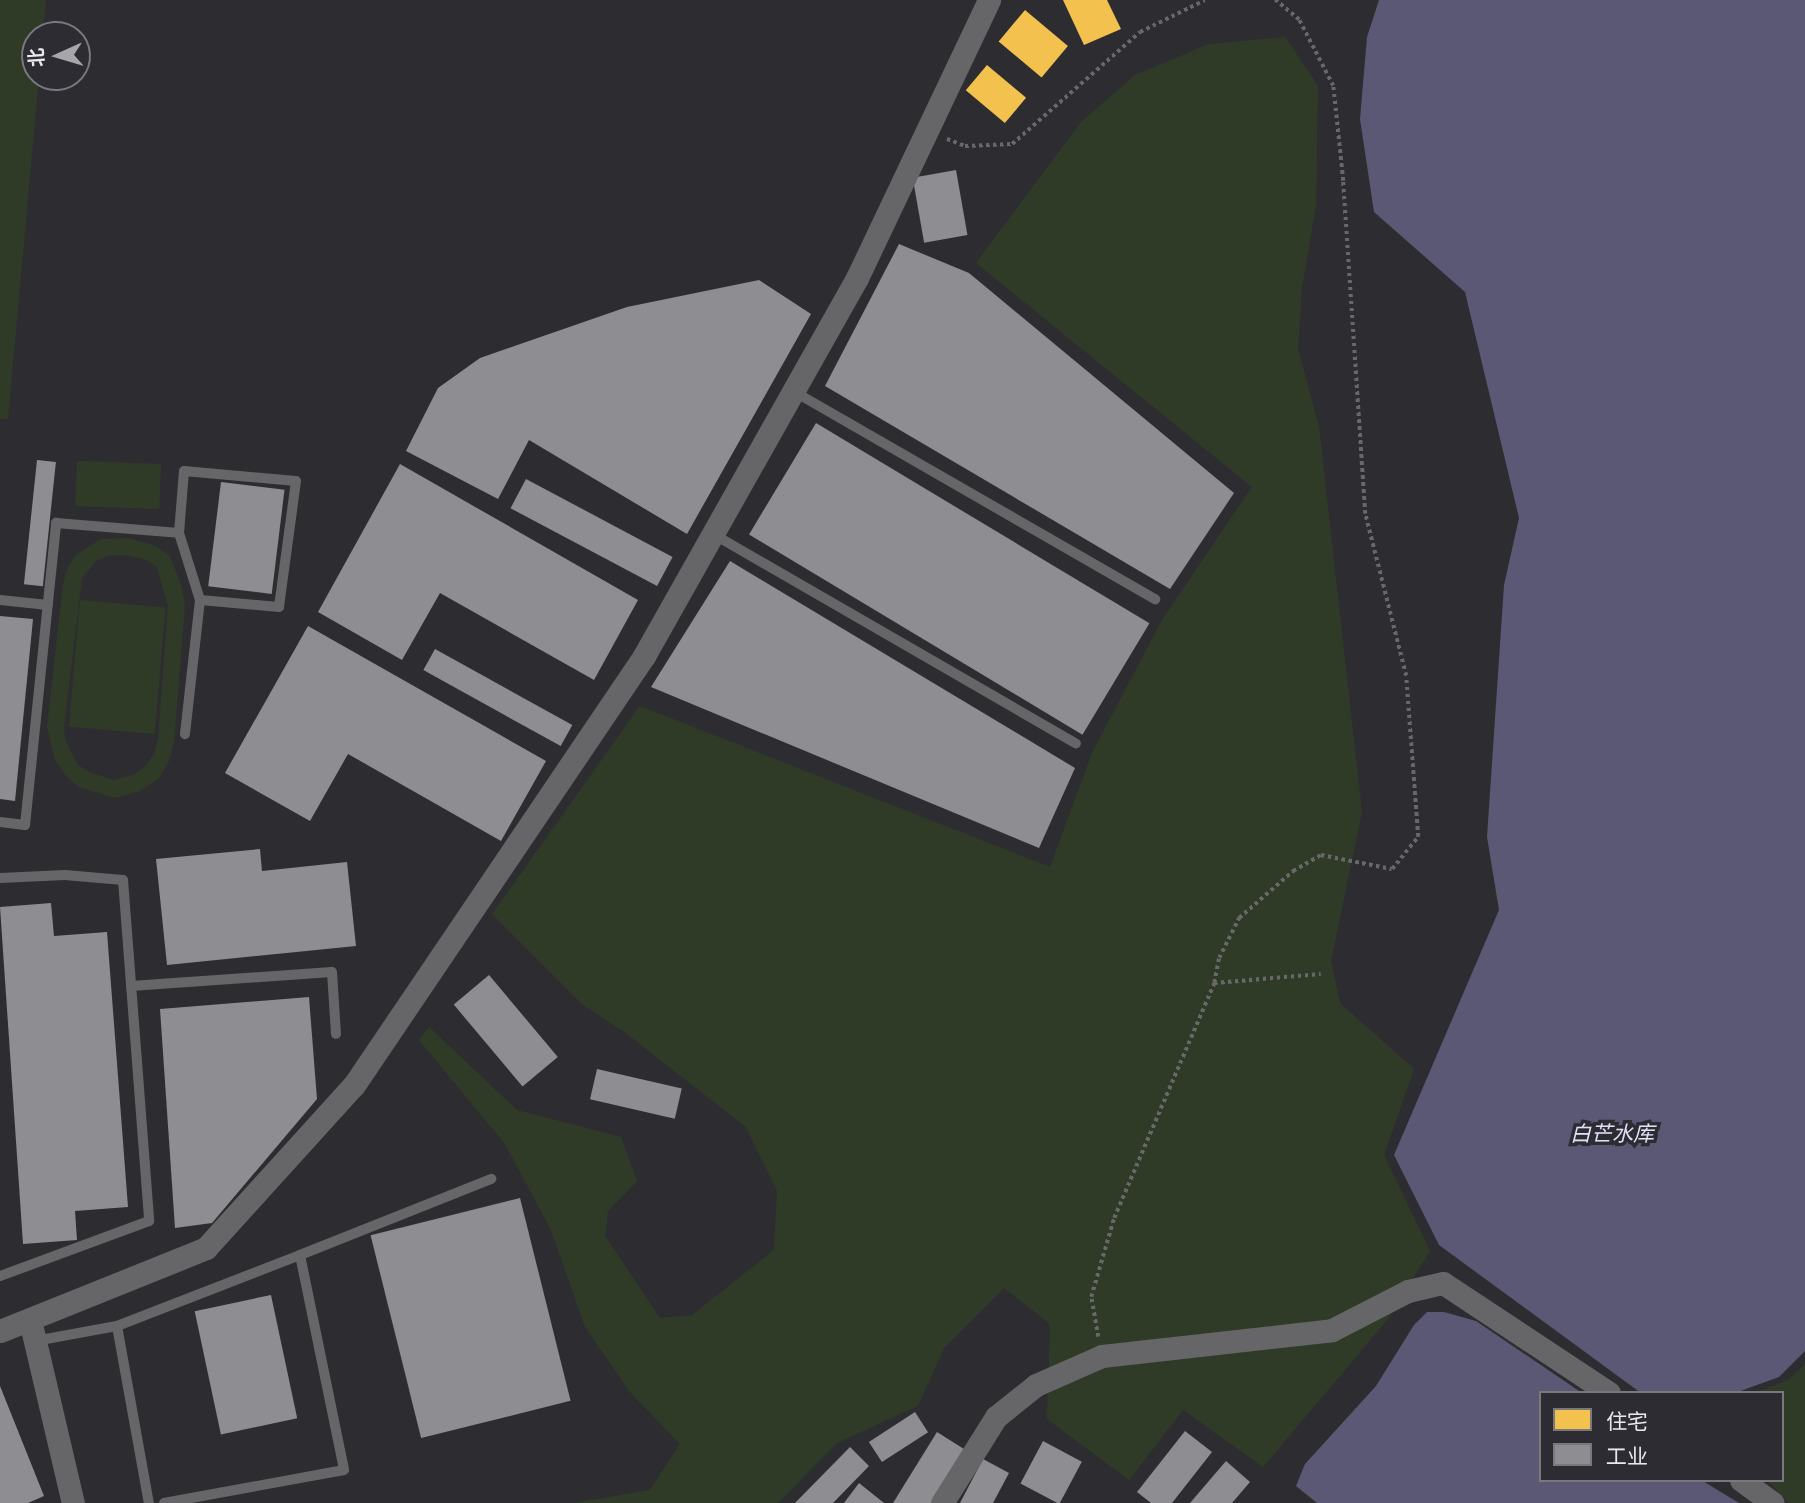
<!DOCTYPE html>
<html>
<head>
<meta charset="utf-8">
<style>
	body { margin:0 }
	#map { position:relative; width:1805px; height:1503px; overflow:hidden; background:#2d2d31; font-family:Arial,"Noto Sans SC",sans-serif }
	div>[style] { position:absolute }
	.green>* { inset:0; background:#303b27; transform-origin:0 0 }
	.water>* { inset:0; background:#5a5874 }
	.homes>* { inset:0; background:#f2c14e; transform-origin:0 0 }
	.industry>* { inset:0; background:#8d8d92; transform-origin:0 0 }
	.path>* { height:3.5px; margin-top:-1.75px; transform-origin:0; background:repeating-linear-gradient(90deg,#686869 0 3.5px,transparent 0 7px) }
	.lane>* { height:10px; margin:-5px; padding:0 5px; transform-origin:5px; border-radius:5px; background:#666668 }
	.street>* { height:23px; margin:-11.5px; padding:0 11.5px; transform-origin:11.5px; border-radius:11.5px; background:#666668 }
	span { translate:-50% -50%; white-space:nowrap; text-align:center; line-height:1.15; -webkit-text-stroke:7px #2c2c32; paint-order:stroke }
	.water-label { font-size:21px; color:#e2e0f8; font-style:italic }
	.legend { position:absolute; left:1539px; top:1391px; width:245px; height:91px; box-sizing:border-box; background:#2c2c32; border:2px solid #78787d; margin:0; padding:9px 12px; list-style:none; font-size:21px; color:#e9e9ed }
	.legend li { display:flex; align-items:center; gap:14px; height:35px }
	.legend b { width:35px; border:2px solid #78787d }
	.north { position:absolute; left:21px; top:21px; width:70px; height:70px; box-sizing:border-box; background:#2c2c32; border:2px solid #78787d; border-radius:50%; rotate:266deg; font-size:19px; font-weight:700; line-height:28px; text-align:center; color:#e9e9ed }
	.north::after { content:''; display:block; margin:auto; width:24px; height:32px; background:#a7a7ab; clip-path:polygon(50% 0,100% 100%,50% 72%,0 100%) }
</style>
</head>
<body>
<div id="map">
	<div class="green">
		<i style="clip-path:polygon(0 0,46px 0,42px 35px,35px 35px,35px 77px,39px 77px,8px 419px,0 419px)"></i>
		<i style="clip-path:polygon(1285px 37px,1318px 86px,1316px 205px,1302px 287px,1298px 349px,1319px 426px,1362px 812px,1331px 961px,1340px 1003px,1414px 1069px,1384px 1155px,1430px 1251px,1388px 1319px,1263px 1467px,1183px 1410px,1129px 1480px,1047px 1419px,1050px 1324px,1004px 1288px,944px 1348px,918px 1406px,837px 1443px,778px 1503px,573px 1503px,650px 1490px,680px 1444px,630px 1392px,585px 1327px,551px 1230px,505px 1144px,419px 1040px,429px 1027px,517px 1110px,621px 1137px,637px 1181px,608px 1211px,605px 1236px,660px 1318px,692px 1315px,774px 1250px,777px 1191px,746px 1127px,623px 1031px,583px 1005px,492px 914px,640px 706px,1050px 867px,1092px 753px,1163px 618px,1252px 487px,976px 263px,1081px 122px,1135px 75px,1209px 44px)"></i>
		<i style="left:77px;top:461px;width:84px;height:45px;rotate:2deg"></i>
		<i style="clip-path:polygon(evenodd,127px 538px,153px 545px,169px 555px,181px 584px,185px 605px,174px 742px,169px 761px,159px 778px,140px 791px,115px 798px,79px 787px,65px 775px,55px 760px,47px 727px,63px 584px,67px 569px,76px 555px,101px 539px,127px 538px,125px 555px,146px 560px,157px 567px,168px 606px,158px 739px,154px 754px,146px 766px,133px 775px,114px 780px,88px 772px,77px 764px,65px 739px,64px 727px,82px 578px,97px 560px,107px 556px,125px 555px)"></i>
		<i style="left:80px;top:600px;width:86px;height:127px;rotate:5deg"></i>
		<i style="clip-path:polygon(1805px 1364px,1805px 1503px,1789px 1503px,1767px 1480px,1782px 1480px,1782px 1393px,1755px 1393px,1788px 1380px)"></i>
	</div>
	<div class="water">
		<i style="clip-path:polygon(1379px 0,1805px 0,1805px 1351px,1779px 1377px,1735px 1393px,1641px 1393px,1439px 1245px,1394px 1155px,1499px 910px,1487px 837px,1504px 585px,1519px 518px,1465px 292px,1374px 212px,1360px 119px,1367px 37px)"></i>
		<i style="clip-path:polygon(1427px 1312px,1444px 1312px,1476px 1321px,1582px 1393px,1541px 1393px,1541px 1480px,1701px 1480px,1739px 1503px,1317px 1503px,1296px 1486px,1305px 1464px,1376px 1386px,1414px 1325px)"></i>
	</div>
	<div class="homes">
		<i style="clip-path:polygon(1063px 0,1107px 0,1121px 29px,1084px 45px)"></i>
		<i style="left:1025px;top:10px;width:56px;height:41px;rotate:40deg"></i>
		<i style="left:987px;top:65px;width:51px;height:33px;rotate:40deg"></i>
	</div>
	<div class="industry">
		<i style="left:956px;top:170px;width:66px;height:44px;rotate:80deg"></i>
		<i style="clip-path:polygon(899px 244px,969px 273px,1234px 493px,1170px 589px,825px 386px)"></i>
		<i style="clip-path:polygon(759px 280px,811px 314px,687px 534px,529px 440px,498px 499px,406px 451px,438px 388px,480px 358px,627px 307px)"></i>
		<i style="left:816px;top:423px;width:389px;height:130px;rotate:31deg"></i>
		<i style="left:37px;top:460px;width:19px;height:125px;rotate:6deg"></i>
		<i style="clip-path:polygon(400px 464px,638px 600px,594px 680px,440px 593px,402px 660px,318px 612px)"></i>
		<i style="left:526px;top:479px;width:166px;height:33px;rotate:28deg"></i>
		<i style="left:221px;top:482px;width:64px;height:105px;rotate:7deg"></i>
		<i style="clip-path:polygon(730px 561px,1075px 768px,1039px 848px,651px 687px)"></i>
		<i style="clip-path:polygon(0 616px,33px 619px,15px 801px,0 799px)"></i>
		<i style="clip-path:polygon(308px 626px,546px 761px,501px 841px,348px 754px,310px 821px,225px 773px)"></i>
		<i style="left:435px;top:649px;width:157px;height:24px;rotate:29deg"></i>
		<i style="clip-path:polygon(260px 849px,262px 871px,347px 862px,356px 946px,167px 965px,156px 859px)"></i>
		<i style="clip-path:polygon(51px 903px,54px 936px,107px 932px,128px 1207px,75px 1211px,77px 1240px,23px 1244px,0 907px)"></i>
		<i style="left:489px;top:975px;width:107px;height:46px;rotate:50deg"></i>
		<i style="clip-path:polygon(309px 997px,317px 1099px,212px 1223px,175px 1228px,160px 1009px)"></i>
		<i style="left:597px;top:1069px;width:87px;height:31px;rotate:13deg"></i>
		<i style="left:520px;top:1198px;width:209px;height:154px;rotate:76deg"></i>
		<i style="left:271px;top:1295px;width:126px;height:78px;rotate:78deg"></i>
		<i style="clip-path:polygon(0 1386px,44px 1496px,28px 1503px,0 1503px)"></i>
		<i style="left:915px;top:1412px;width:24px;height:55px;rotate:57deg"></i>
		<i style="clip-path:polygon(1185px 1431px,1212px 1452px,1172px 1503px,1151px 1503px,1137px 1492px)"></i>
		<i style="clip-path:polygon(937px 1432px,964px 1449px,931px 1503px,893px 1503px)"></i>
		<i style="left:1043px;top:1441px;width:44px;height:48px;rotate:28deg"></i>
		<i style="clip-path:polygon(850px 1447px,869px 1466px,833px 1503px,795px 1503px)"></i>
		<i style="clip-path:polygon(983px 1459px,1009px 1473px,993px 1503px,960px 1503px)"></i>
		<i style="clip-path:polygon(1226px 1461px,1250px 1482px,1232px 1503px,1190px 1503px)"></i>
		<i style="clip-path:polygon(859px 1483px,884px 1503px,844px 1503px)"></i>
	</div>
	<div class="path">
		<i style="left:947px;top:139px;width:19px;rotate:21deg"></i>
		<i style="left:965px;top:146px;width:47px;rotate:-2.4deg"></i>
		<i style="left:1012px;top:144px;width:170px;rotate:-41.2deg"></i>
		<i style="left:1140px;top:32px;width:72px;rotate:-26.2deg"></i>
		<i style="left:1214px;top:983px;width:25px;rotate:-79deg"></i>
		<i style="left:1219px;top:958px;width:45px;rotate:-63.4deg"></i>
		<i style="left:1239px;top:918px;width:72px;rotate:-41deg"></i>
		<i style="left:1293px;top:871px;width:32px;rotate:-30deg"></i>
		<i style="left:1321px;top:855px;width:72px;rotate:11.2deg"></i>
		<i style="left:1392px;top:869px;width:41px;rotate:-50.9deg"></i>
		<i style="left:1418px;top:837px;width:161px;rotate:-94.3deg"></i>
		<i style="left:1406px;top:676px;width:167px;rotate:-104.2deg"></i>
		<i style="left:1365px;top:514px;width:334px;rotate:-93.8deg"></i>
		<i style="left:1343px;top:181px;width:96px;rotate:-96deg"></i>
		<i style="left:1333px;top:86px;width:74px;rotate:-117.3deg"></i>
		<i style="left:1299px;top:20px;width:31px;rotate:-140deg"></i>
		<i style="left:1098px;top:1337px;width:41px;rotate:-99.9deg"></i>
		<i style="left:1091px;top:1297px;width:82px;rotate:-73.8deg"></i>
		<i style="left:1114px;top:1218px;width:255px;rotate:-66.9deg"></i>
		<i style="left:1214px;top:983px;width:107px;rotate:-4.8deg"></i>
	</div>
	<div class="lane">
		<i style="left:793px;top:391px;width:418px;rotate:29.9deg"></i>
		<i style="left:179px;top:533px;width:70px;rotate:72.6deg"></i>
		<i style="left:200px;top:600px;width:135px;rotate:96.4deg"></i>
		<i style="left:713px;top:534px;width:419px;rotate:30deg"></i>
		<i style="left:0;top:600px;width:48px;rotate:5.9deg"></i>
		<i style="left:0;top:822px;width:25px;rotate:7deg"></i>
		<i style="left:25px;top:825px;width:304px;rotate:-84.1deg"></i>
		<i style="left:56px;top:523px;width:123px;rotate:4.6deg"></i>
		<i style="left:179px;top:533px;width:62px;rotate:-85.4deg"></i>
		<i style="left:184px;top:471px;width:112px;rotate:5.1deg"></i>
		<i style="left:296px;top:481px;width:127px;rotate:97.7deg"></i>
		<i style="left:279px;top:607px;width:79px;rotate:-174.9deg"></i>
		<i style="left:0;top:878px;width:65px;rotate:-2.6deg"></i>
		<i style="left:65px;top:875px;width:58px;rotate:4.9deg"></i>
		<i style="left:123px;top:880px;width:342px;rotate:85.6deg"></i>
		<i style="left:149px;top:1221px;width:159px;rotate:159.7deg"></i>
		<i style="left:131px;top:986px;width:201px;rotate:-4deg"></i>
		<i style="left:332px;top:972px;width:62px;rotate:86.3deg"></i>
		<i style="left:300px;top:1255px;width:206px;rotate:-21.7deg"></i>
		<i style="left:117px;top:1326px;width:180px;rotate:79.8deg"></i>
		<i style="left:35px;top:1341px;width:83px;rotate:-10.4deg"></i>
		<i style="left:117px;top:1326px;width:196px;rotate:-21.2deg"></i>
		<i style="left:300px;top:1255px;width:219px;rotate:78.4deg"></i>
		<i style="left:344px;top:1470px;width:183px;rotate:169.6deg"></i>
	</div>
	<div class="street">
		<i style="left:30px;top:1320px;width:188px;rotate:76.8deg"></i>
		<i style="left:0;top:1331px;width:222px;rotate:-21.9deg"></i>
		<i style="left:206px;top:1248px;width:220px;rotate:-47.8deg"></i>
		<i style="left:354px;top:1085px;width:518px;rotate:-55.94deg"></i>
		<i style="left:644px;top:656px;width:434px;rotate:-60.6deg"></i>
		<i style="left:857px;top:278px;width:308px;rotate:-64.6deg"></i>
		<i style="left:1741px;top:1480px;width:39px;rotate:36deg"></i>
		<i style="left:942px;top:1503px;width:102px;rotate:-57.9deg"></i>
		<i style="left:996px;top:1417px;width:51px;rotate:-38.7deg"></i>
		<i style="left:1036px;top:1385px;width:72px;rotate:-23.7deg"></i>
		<i style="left:1102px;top:1356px;width:231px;rotate:-6.4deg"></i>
		<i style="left:1332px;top:1330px;width:85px;rotate:-27.2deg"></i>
		<i style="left:1408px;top:1291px;width:36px;rotate:-13deg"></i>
		<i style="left:1443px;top:1283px;width:199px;rotate:33.5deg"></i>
	</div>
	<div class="water-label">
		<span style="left:1612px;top:1134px">白芒水库</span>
	</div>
	<ul class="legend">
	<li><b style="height:19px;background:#f2c14e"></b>住宅</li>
	<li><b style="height:19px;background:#8d8d92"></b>工业</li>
	</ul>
	<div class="north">北</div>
</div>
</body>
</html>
